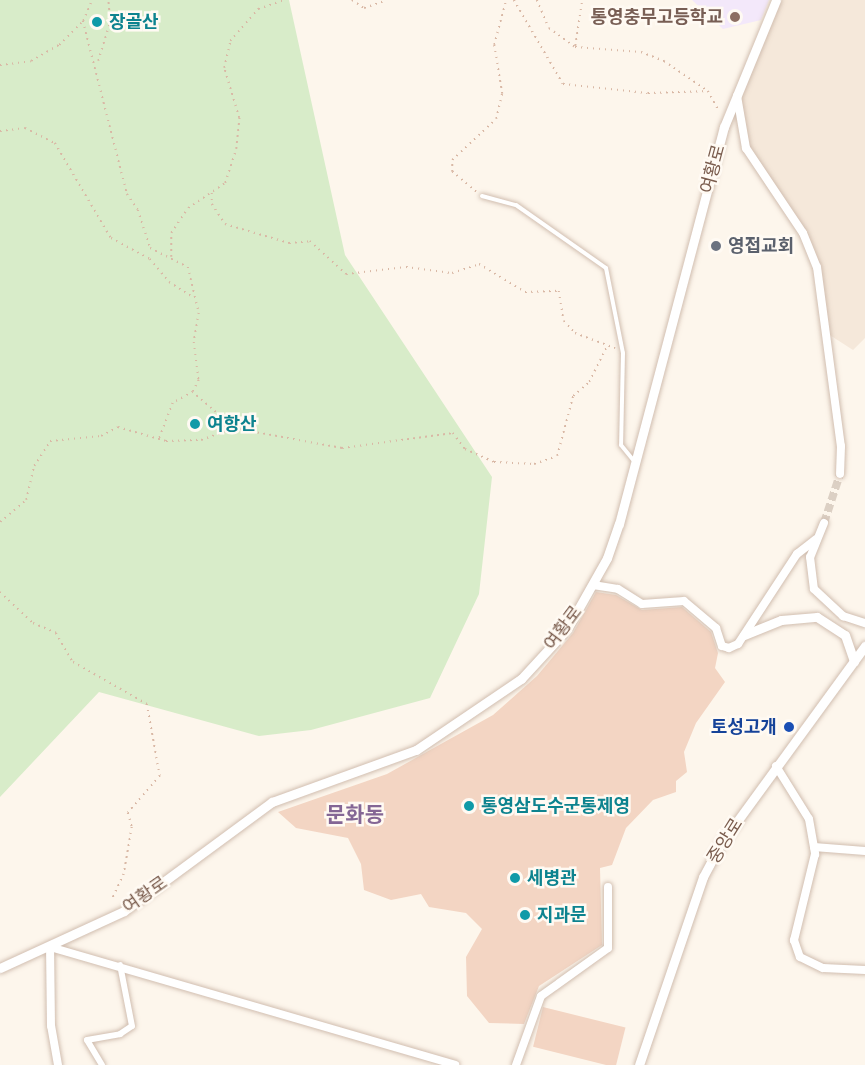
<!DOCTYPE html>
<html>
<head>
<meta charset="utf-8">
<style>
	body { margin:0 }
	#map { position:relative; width:865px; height:1065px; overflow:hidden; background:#fdf6ec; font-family:Cabin,"Noto Sans KR",sans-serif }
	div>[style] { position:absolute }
	.residential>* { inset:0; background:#f5e8da }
	.education>* { inset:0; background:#f3e8fa }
	.green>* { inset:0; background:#d8ecc9 }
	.building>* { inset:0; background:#f3d5c3; transform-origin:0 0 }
	.minor-tunnel>* { height:8px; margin-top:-4px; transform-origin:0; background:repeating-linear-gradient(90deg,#dcd0c4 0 8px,transparent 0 12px) }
	.path>* { height:1.5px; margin-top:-0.75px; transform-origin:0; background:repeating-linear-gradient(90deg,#d9b8a5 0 1.5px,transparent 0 6px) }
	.roads { filter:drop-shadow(0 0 2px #d1beb0) drop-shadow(0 0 2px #d1beb0) }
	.service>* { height:4px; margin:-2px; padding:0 2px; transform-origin:2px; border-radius:2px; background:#fff }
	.pedestrian>* { height:6px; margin:-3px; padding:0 3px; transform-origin:3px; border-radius:3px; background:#fff }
	.minor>* { height:8px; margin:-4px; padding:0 4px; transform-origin:4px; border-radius:4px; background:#fff }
	.tertiary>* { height:9px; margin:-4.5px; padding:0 4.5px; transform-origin:4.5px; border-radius:4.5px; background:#fff }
	.dots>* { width:16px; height:16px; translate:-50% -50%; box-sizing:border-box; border:3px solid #fffaf3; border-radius:50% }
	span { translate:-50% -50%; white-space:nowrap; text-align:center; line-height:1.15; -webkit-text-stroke:5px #fffaf3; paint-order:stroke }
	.education-label { font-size:18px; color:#785e54; font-weight:700 }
	.right { translate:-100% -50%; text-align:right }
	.culture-label { font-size:18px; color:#0d838f; font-weight:700 }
	.left { translate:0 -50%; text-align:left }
	.street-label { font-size:18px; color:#7a5c4d }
	.worship-label { font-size:18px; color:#5b616d; font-weight:700 }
	.transit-label { font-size:18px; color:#164399; font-weight:700 }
	.quarter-label { font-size:21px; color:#846695; font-weight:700 }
</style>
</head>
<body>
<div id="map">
	<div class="residential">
		<i style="clip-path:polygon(776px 0,865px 0,865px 338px,853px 350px,825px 332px,820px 281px,808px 243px,746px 148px,737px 92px)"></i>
	</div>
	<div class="education">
		<i style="clip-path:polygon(692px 0,769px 0,761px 20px,723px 29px)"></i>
	</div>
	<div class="green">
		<i style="clip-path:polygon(0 0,289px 0,345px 255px,492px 477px,479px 594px,430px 698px,311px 730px,259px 736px,99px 692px,0 797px)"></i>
	</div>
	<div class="building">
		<i style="clip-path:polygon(596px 592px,616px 595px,642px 610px,682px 607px,711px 632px,718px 653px,715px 668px,725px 682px,696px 723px,684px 752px,687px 772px,676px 781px,676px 792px,653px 800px,626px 828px,612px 865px,600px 868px,602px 945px,539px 986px,524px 1024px,489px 1023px,467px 996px,466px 957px,482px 929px,466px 913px,429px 907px,421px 894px,391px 900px,364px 890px,361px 864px,348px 838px,296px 828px,278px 812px,387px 774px,493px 715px,537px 676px,573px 633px)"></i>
		<i style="left:543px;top:1007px;width:85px;height:41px;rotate:14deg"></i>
	</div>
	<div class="minor-tunnel">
		<i style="left:824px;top:523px;width:52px;rotate:-71.9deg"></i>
	</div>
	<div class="path">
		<i style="left:352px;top:0;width:14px;rotate:34deg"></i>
		<i style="left:364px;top:8px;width:24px;rotate:-19deg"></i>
		<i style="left:514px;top:0;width:97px;rotate:59.7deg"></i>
		<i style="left:563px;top:84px;width:85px;rotate:6deg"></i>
		<i style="left:648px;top:93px;width:60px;rotate:-1.9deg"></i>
		<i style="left:537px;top:0;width:30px;rotate:67deg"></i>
		<i style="left:549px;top:28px;width:32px;rotate:36deg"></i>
		<i style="left:575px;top:47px;width:66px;rotate:4.3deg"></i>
		<i style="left:641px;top:52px;width:25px;rotate:21deg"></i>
		<i style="left:664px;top:61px;width:53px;rotate:34.3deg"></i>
		<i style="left:708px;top:91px;width:23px;rotate:61deg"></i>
		<i style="left:83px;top:21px;width:179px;rotate:75.7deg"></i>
		<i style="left:127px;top:194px;width:19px;rotate:55deg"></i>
		<i style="left:138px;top:210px;width:40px;rotate:72deg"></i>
		<i style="left:150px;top:248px;width:42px;rotate:26.6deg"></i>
		<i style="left:188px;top:267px;width:47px;rotate:76.6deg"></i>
		<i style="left:199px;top:313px;width:29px;rotate:100deg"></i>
		<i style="left:194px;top:342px;width:38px;rotate:83deg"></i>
		<i style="left:199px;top:380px;width:13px;rotate:117deg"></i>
		<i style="left:193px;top:392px;width:23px;rotate:151deg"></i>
		<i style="left:173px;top:403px;width:40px;rotate:111deg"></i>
		<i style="left:575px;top:46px;width:47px;rotate:-81.3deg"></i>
		<i style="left:98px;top:61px;width:41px;rotate:-72.9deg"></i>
		<i style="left:110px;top:22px;width:22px;rotate:-95deg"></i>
		<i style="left:0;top:65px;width:31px;rotate:-7deg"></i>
		<i style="left:31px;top:61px;width:32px;rotate:-30deg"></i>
		<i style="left:59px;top:45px;width:34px;rotate:-45deg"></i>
		<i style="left:83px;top:21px;width:23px;rotate:-67deg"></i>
		<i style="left:0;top:131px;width:25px;rotate:-7deg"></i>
		<i style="left:25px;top:128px;width:34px;rotate:27deg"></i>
		<i style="left:55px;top:143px;width:110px;rotate:59.5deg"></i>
		<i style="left:111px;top:238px;width:44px;rotate:28.3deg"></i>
		<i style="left:150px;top:259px;width:30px;rotate:50deg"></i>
		<i style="left:169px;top:282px;width:28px;rotate:32deg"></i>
		<i style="left:476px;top:192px;width:31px;rotate:-140deg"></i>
		<i style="left:452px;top:172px;width:12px;rotate:-90deg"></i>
		<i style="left:452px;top:160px;width:60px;rotate:-43deg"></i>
		<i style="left:496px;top:119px;width:26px;rotate:-77deg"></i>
		<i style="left:502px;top:94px;width:50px;rotate:-99.3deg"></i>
		<i style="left:494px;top:45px;width:47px;rotate:-75.1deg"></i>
		<i style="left:212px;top:193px;width:11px;rotate:90deg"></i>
		<i style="left:212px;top:204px;width:24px;rotate:57deg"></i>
		<i style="left:225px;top:224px;width:67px;rotate:16.5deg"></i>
		<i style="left:289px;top:243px;width:21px;rotate:-5deg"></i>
		<i style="left:310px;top:241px;width:49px;rotate:42.5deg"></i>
		<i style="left:346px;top:274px;width:60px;rotate:-6.7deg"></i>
		<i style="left:406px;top:267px;width:46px;rotate:7.4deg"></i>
		<i style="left:452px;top:273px;width:28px;rotate:-18deg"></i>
		<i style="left:479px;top:264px;width:54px;rotate:31.3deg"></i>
		<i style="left:525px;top:292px;width:34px;rotate:-2deg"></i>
		<i style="left:559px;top:291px;width:30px;rotate:81deg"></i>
		<i style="left:564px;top:321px;width:16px;rotate:47deg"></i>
		<i style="left:575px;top:333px;width:43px;rotate:20.6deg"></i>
		<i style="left:171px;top:257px;width:24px;rotate:-90deg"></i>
		<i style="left:171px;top:233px;width:30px;rotate:-56deg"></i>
		<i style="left:188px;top:208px;width:45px;rotate:-34deg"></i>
		<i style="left:225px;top:183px;width:36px;rotate:-72deg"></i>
		<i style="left:236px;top:149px;width:31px;rotate:-84deg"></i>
		<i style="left:239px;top:118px;width:52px;rotate:-106.7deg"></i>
		<i style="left:224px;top:68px;width:28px;rotate:-77deg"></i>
		<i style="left:230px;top:41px;width:43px;rotate:-48.8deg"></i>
		<i style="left:258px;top:9px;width:28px;rotate:-19deg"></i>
		<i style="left:234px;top:428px;width:110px;rotate:10.5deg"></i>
		<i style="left:342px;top:448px;width:112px;rotate:-7.7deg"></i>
		<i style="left:453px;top:433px;width:20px;rotate:53deg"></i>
		<i style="left:465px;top:449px;width:32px;rotate:24deg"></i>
		<i style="left:494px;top:462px;width:40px;rotate:2.9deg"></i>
		<i style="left:534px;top:464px;width:24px;rotate:-19deg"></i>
		<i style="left:557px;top:456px;width:62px;rotate:-75.1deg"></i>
		<i style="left:573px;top:396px;width:21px;rotate:-41deg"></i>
		<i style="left:589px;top:382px;width:40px;rotate:-63.4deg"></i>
		<i style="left:0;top:522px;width:34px;rotate:-40deg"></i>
		<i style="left:26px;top:500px;width:35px;rotate:-77deg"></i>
		<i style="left:34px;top:466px;width:30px;rotate:-57deg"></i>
		<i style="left:50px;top:441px;width:51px;rotate:-5.6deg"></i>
		<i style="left:101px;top:436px;width:19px;rotate:-28deg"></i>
		<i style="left:118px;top:427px;width:50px;rotate:16.3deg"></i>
		<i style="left:166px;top:441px;width:35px;rotate:-2deg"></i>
		<i style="left:201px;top:440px;width:35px;rotate:-20deg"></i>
		<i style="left:234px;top:428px;width:54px;rotate:-139.5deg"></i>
		<i style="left:0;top:592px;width:45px;rotate:43.2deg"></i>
		<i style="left:33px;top:623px;width:25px;rotate:23deg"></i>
		<i style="left:56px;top:633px;width:34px;rotate:60deg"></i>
		<i style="left:73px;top:662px;width:85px;rotate:29.6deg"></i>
		<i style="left:147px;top:704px;width:73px;rotate:79.8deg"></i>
		<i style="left:160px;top:776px;width:49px;rotate:130.9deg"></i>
		<i style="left:128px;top:813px;width:15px;rotate:74deg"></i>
		<i style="left:132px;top:827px;width:48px;rotate:99.7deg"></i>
		<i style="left:124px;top:874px;width:29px;rotate:115deg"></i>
	</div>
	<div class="roads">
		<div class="service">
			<i style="left:482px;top:196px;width:35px;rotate:15deg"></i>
			<i style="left:516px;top:205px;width:110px;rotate:35deg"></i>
			<i style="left:606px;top:268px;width:87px;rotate:78.7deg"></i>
			<i style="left:623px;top:353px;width:92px;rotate:91.2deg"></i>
			<i style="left:621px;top:445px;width:22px;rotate:51deg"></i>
		</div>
		<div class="pedestrian">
			<i style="left:102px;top:1065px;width:29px;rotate:-121deg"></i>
			<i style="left:87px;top:1040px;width:34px;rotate:-10deg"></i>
			<i style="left:120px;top:1034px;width:14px;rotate:-34deg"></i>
			<i style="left:132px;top:1026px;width:62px;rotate:-101.1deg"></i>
		</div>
		<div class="minor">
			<i style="left:737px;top:96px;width:53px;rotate:80.2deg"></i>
			<i style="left:746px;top:148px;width:102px;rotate:56.2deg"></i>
			<i style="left:803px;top:233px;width:37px;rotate:68deg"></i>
			<i style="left:817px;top:267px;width:181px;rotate:82.4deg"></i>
			<i style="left:841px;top:446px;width:28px;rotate:92deg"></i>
			<i style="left:824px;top:523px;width:37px;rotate:112deg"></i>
			<i style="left:810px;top:557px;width:32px;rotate:83deg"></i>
			<i style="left:814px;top:589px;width:40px;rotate:43deg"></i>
			<i style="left:843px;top:616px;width:23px;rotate:18deg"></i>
			<i style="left:593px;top:585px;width:25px;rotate:9deg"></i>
			<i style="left:618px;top:589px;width:28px;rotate:32deg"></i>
			<i style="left:642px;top:604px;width:42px;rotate:-4.1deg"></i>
			<i style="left:684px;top:601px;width:42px;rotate:40.2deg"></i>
			<i style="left:716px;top:628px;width:19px;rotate:72deg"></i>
			<i style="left:722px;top:646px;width:7px;rotate:16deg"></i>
			<i style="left:729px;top:648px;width:10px;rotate:-24deg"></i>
			<i style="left:738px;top:644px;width:108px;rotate:-56.8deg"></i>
			<i style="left:797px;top:554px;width:24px;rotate:-38deg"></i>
			<i style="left:776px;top:766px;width:62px;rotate:58.1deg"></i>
			<i style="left:809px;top:819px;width:36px;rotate:80deg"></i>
			<i style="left:815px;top:854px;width:89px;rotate:103.7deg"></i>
			<i style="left:794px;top:940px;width:18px;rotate:71deg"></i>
			<i style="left:800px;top:957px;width:25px;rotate:26deg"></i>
			<i style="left:823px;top:968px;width:42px;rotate:2.7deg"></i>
			<i style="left:814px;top:847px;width:51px;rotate:4.5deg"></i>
			<i style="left:58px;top:1065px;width:40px;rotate:-100deg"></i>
			<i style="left:51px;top:1026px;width:79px;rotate:-90.7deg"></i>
			<i style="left:50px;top:947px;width:422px;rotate:16.2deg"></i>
			<i style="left:516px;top:1065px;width:73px;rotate:-70.1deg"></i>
			<i style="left:541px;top:996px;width:82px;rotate:-35.6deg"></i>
			<i style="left:608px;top:948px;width:61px;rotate:-90deg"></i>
		</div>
		<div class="tertiary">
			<i style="left:744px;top:635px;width:40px;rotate:-22deg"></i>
			<i style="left:781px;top:620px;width:36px;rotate:-5deg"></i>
			<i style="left:817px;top:617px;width:33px;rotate:33deg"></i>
			<i style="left:845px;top:635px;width:28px;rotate:71deg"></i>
			<i style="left:0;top:968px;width:136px;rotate:-24.7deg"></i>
			<i style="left:124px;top:911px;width:184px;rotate:-36.4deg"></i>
			<i style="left:272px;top:802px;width:153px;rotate:-19.9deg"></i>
			<i style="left:416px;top:750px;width:127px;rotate:-34.1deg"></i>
			<i style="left:521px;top:679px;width:68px;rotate:-47.4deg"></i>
			<i style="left:567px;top:629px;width:81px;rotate:-60.6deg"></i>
			<i style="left:607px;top:558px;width:36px;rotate:-71deg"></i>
			<i style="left:619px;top:524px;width:411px;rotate:-75.2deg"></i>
			<i style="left:724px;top:127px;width:137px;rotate:-67.7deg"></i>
			<i style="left:639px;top:1065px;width:199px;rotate:-71.2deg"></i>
			<i style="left:703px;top:877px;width:40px;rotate:-62deg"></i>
			<i style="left:722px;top:842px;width:243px;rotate:-53.9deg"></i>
		</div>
	</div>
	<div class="dots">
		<i style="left:735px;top:17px;background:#8d6e63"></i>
		<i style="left:97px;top:22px;background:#0f9aa8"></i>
		<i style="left:716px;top:246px;background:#6b7280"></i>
		<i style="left:195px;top:424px;background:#0f9aa8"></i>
		<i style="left:789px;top:727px;background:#1a4fb4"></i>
		<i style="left:469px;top:806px;background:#0f9aa8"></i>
		<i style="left:515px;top:878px;background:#0f9aa8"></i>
		<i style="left:525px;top:915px;background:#0f9aa8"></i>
	</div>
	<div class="education-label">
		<span class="right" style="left:723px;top:17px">통영충무고등학교</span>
	</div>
	<div class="culture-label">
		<span class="left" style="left:109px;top:22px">장골산</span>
		<span class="left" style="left:207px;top:424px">여항산</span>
		<span class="left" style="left:481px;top:806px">통영삼도수군통제영</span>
		<span class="left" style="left:527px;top:878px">세병관</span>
		<span class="left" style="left:537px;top:915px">지과문</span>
	</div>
	<div class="street-label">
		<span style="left:713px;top:169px;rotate:-75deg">여황로</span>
		<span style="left:563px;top:628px;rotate:-53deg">여황로</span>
		<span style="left:725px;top:841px;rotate:-58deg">중앙로</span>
		<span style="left:145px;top:895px;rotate:-35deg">여황로</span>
	</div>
	<div class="worship-label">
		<span class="left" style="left:728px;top:246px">영접교회</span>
	</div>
	<div class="transit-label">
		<span class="right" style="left:777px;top:727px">토성고개</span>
	</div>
	<div class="quarter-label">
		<span style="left:355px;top:815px">문화동</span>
	</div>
</div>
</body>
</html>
